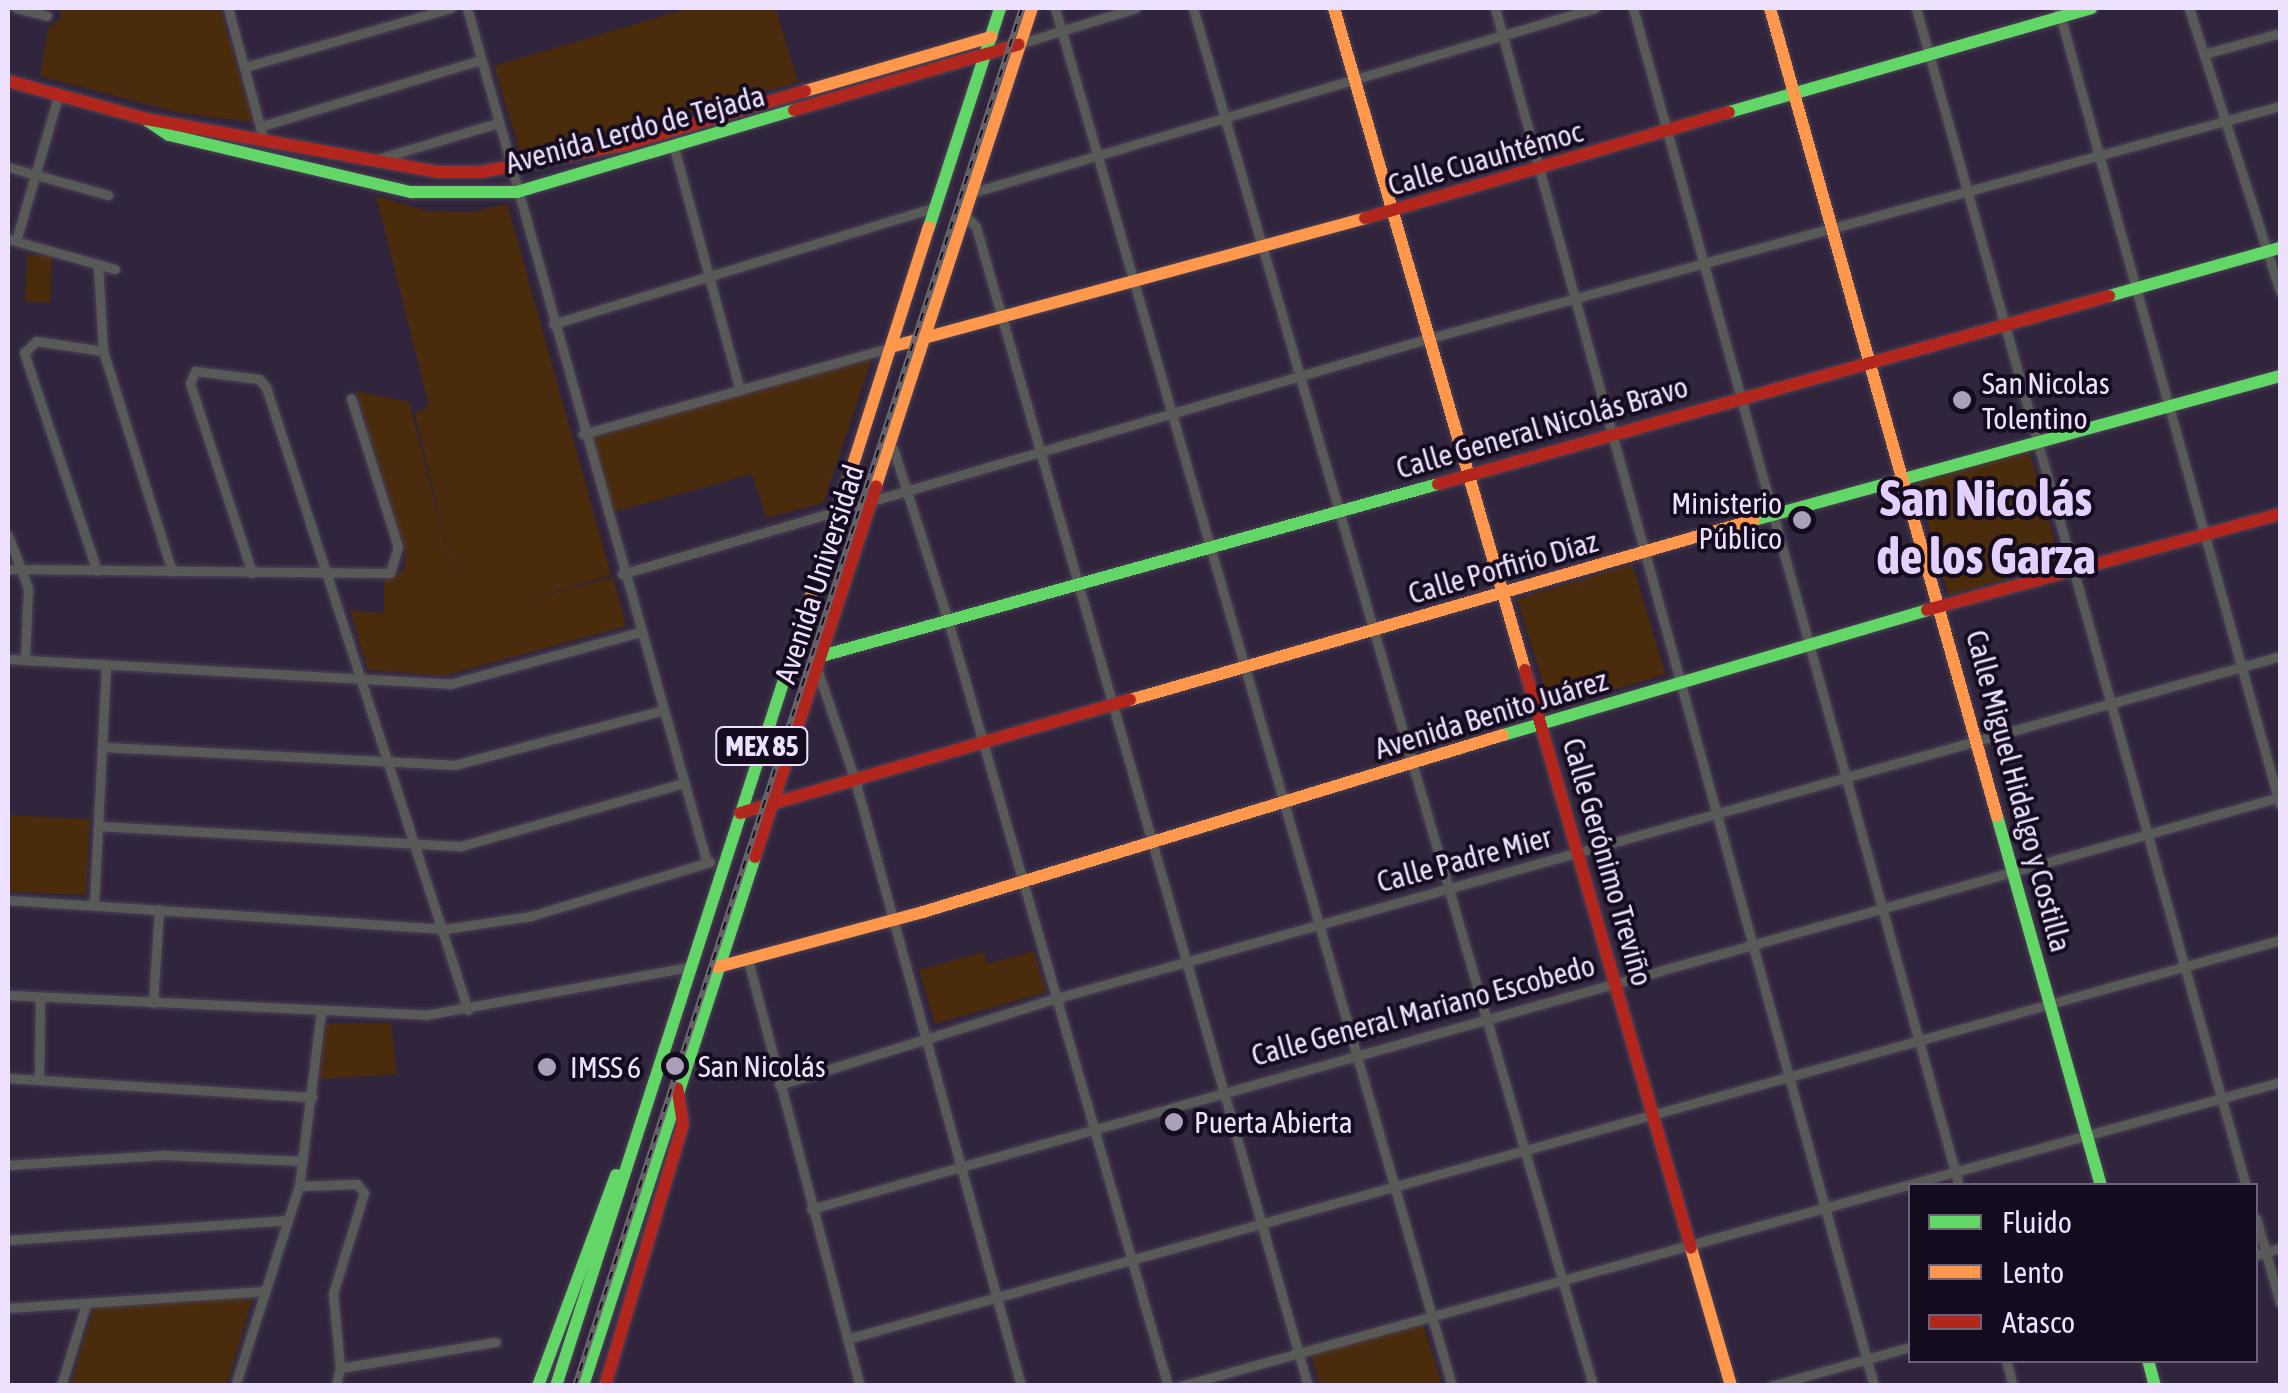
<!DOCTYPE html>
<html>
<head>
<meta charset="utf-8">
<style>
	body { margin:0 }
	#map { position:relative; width:2288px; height:1393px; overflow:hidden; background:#31253d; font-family:"Asap Condensed",sans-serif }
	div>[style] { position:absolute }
	.green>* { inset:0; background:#4a2c0c; transform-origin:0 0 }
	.roads { filter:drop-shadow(0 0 2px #4b4156) drop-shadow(0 0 2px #4b4156) }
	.street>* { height:9px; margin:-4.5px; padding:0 4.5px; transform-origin:4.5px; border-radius:4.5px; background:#595a58 }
	.fast>* { height:12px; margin:-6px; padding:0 6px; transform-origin:6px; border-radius:6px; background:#63d668 }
	.slow>* { height:12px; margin:-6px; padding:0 6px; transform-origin:6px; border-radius:6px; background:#ff974d }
	.jam>* { height:12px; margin:-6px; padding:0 6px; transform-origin:6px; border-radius:6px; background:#b3261e }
	.rail>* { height:6px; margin-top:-3px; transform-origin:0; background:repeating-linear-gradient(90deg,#150b1f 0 8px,#68666a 0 16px); box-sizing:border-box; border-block:2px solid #68666a }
	.dots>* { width:28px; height:28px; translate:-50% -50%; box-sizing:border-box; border:5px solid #150b1f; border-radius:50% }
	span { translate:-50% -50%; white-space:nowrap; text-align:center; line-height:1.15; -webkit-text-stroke:8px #150b1f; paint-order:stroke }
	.shield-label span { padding:2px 8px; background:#150b1f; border:2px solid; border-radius:8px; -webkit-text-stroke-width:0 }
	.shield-label { font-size:28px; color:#eee1fe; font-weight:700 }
	.street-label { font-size:30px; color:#eee1fe }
	.poi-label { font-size:30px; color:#eee1fe }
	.left { translate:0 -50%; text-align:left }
	.right { translate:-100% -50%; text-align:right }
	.town-label { font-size:50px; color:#e4d0fe; font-weight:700 }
	.frame { position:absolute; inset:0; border:10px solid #eee1fe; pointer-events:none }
	.legend { position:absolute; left:1908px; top:1183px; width:350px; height:180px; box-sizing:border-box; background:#150b1f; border:2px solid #6c6178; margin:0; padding:12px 18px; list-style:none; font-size:30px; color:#eee1fe }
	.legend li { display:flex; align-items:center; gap:20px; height:50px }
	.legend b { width:50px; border:2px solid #6c6178 }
</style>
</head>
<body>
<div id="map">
	<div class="green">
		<i style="clip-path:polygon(61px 8px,220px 8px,253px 122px,181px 113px,40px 76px,48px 29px,61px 18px)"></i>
		<i style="clip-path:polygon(690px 8px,775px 8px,798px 82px,613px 135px,520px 152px,494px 66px)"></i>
		<i style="clip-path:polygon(376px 196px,427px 211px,472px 212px,507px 204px,611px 575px,528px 600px,613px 577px,626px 626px,444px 676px,368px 670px,350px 610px,384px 613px,384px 581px,404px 571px,406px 552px,356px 391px,409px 402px,455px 579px,415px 414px,429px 406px)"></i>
		<i style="left:27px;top:255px;width:25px;height:47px;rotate:2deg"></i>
		<i style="clip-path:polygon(872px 358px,823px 503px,767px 518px,752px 474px,614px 512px,593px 437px)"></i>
		<i style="left:2028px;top:448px;width:120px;height:117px;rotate:74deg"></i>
		<i style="left:1632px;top:564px;width:115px;height:120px;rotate:73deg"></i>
		<i style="left:8px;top:815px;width:82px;height:76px;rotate:3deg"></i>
		<i style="clip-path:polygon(1034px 951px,1046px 992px,935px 1024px,919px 970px,983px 952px,987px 964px)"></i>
		<i style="clip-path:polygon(391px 1023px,397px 1074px,320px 1079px,326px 1024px)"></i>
		<i style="clip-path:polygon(254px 1293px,227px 1385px,70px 1386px,94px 1307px)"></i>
		<i style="clip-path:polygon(1423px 1324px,1442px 1385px,1320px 1385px,1311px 1355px)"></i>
	</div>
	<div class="roads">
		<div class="street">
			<i style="left:16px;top:8px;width:32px;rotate:14deg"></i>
			<i style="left:228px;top:8px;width:135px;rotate:74.9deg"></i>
			<i style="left:467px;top:8px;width:888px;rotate:74.32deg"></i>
			<i style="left:1055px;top:8px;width:1434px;rotate:73.93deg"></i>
			<i style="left:1193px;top:8px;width:1435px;rotate:73.81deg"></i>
			<i style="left:1495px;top:8px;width:1429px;rotate:74.62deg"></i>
			<i style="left:1633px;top:8px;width:1222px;rotate:74.53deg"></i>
			<i style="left:1916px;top:8px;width:1223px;rotate:74.35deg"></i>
			<i style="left:2058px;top:8px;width:827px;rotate:74.44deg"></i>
			<i style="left:2189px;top:8px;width:298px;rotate:72.2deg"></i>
			<i style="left:1022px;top:43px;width:119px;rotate:-17.1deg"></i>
			<i style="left:2204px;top:54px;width:79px;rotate:-15.4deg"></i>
			<i style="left:245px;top:67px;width:214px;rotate:-16deg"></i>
			<i style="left:262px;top:126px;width:229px;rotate:-16.8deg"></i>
			<i style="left:673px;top:144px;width:255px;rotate:74.8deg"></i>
			<i style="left:374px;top:160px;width:129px;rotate:-16.6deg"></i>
			<i style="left:8px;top:167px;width:104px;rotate:15.6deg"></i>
			<i style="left:971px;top:193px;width:651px;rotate:-16.51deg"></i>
			<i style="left:964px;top:214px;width:18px;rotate:47deg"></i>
			<i style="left:976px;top:227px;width:1206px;rotate:74.02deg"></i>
			<i style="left:8px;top:239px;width:111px;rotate:15.7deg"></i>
			<i style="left:16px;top:241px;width:151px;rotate:-73.8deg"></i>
			<i style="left:98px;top:265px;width:86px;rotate:86.7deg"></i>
			<i style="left:103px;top:351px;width:231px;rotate:72.6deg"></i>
			<i style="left:553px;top:324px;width:397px;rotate:-17deg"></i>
			<i style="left:583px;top:434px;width:317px;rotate:-15.7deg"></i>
			<i style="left:893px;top:448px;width:185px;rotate:72.3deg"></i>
			<i style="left:949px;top:624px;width:793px;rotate:73.97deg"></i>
			<i style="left:8px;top:535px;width:57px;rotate:69.3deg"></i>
			<i style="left:28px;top:588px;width:72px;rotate:92.4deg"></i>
			<i style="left:8px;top:569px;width:382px;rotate:0.6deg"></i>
			<i style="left:390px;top:573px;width:27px;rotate:-73deg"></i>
			<i style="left:398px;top:547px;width:156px;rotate:-107.5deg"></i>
			<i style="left:97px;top:571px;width:230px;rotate:-108.5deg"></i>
			<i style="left:24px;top:353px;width:17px;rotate:-45deg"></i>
			<i style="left:36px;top:341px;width:68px;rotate:8.5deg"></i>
			<i style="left:252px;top:573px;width:200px;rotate:-108.1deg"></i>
			<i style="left:190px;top:383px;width:13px;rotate:-67deg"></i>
			<i style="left:195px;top:371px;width:64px;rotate:7.1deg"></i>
			<i style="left:259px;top:379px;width:11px;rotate:49deg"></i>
			<i style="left:266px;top:387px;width:655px;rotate:72.04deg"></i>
			<i style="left:622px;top:574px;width:842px;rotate:-16.28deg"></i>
			<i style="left:1430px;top:338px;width:881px;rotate:-15.27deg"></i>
			<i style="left:8px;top:659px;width:443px;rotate:3.2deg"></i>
			<i style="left:450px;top:684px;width:197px;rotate:-15.3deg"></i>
			<i style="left:818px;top:672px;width:114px;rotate:71.1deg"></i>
			<i style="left:855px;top:780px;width:628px;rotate:74.68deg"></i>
			<i style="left:104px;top:747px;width:350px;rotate:2.9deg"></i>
			<i style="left:454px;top:765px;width:216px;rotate:-14.7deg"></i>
			<i style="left:98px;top:826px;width:364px;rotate:3.2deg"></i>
			<i style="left:461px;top:846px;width:232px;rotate:-15.8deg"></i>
			<i style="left:8px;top:900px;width:438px;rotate:3.8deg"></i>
			<i style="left:445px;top:929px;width:87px;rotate:-8.6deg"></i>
			<i style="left:531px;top:916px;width:187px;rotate:-16.8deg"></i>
			<i style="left:94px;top:904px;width:238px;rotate:-87.1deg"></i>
			<i style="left:748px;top:960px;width:440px;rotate:75.3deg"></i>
			<i style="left:8px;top:995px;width:417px;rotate:2.7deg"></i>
			<i style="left:425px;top:1015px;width:269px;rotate:-10.3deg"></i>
			<i style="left:153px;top:1003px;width:94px;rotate:-86.3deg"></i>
			<i style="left:8px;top:1078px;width:305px;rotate:3.6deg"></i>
			<i style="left:39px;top:1079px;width:82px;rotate:-89.3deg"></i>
			<i style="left:779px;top:1085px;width:291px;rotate:-17.4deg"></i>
			<i style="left:1057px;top:998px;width:1270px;rotate:-15.62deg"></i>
			<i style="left:8px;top:1165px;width:155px;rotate:-3.7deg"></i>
			<i style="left:163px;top:1155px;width:140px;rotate:2.5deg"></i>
			<i style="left:299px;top:1186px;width:58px;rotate:-2deg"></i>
			<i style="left:357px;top:1184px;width:11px;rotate:52deg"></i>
			<i style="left:364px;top:1193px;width:105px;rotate:107.2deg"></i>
			<i style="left:333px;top:1293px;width:75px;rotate:84.7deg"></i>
			<i style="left:340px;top:1368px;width:18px;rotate:103deg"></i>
			<i style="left:811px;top:1209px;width:1526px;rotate:-15.67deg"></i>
			<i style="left:2256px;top:1218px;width:88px;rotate:74.2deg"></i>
			<i style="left:8px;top:1240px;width:281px;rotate:-4.1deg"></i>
			<i style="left:2256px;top:1255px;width:25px;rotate:-16deg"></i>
			<i style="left:8px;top:1308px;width:257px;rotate:-3.8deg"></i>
			<i style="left:847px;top:1339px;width:1488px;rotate:-15.56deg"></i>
			<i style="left:2006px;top:1360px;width:27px;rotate:75deg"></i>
			<i style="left:340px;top:1368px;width:158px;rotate:-9.5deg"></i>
			<i style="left:61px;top:1386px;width:86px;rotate:-73deg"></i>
			<i style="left:235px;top:1386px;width:210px;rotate:-72.3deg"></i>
			<i style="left:299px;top:1186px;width:175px;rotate:-82.8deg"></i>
			<i style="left:1180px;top:1386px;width:1141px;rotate:-15.45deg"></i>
			<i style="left:1771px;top:1386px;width:144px;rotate:-15.7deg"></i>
		</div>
		<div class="fast">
			<i style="left:1729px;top:112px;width:377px;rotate:-16deg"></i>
			<i style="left:148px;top:121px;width:25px;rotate:34deg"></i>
			<i style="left:169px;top:135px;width:249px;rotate:13.3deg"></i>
			<i style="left:411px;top:192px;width:106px"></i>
			<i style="left:517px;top:192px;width:289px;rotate:-16.5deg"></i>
			<i style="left:929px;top:227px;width:230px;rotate:-72deg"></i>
			<i style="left:2109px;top:296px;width:178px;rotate:-15.7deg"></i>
			<i style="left:1754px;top:520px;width:545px;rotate:-15.31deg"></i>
			<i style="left:818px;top:657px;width:644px;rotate:-15.59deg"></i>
			<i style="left:1503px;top:735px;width:442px;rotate:-16.4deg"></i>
			<i style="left:1997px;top:816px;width:384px;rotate:74.3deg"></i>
			<i style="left:2148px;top:1360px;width:27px;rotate:75deg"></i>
			<i style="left:538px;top:1386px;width:225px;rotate:-69.7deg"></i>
			<i style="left:556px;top:1386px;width:833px;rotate:-72.11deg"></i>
			<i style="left:583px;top:1386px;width:556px;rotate:-71.99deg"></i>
		</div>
		<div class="slow">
			<i style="left:1334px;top:8px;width:689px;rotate:73.91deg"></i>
			<i style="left:1770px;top:8px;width:839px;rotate:74.31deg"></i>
			<i style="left:805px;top:91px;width:194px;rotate:-16.2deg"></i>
			<i style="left:891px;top:347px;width:491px;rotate:-15.2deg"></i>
			<i style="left:876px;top:486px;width:503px;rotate:-71.93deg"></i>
			<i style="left:812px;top:593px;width:384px;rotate:-72.3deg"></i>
			<i style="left:1130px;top:700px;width:649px;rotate:-16.09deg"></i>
			<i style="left:718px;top:967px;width:212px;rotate:-15deg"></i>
			<i style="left:923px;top:912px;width:606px;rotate:-16.97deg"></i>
			<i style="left:1691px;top:1248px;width:144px;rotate:73.8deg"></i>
		</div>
		<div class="jam">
			<i style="left:8px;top:81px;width:143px;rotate:15.4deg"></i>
			<i style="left:146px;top:119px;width:296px;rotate:10.3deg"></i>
			<i style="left:437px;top:172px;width:44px"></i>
			<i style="left:481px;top:172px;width:145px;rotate:-10.8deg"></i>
			<i style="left:623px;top:145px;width:190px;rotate:-16.5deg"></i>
			<i style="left:794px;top:110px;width:234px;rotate:-16.3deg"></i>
			<i style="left:1365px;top:218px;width:379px;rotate:-16.2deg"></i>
			<i style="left:1438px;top:484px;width:697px;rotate:-15.65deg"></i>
			<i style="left:1927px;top:610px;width:366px;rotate:-15.2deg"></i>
			<i style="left:1525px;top:670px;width:601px;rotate:73.98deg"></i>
			<i style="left:740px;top:813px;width:406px;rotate:-16.2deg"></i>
			<i style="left:755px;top:857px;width:390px;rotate:-71.9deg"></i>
			<i style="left:605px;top:1386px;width:273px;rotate:-73.4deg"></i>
			<i style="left:683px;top:1124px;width:36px;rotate:-99deg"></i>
		</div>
	</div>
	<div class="rail">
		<i style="left:575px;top:1386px;width:1449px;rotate:-72.03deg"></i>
	</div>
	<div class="dots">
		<i style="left:1962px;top:400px;background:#ac9fba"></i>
		<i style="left:1802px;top:520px;background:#ac9fba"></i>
		<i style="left:675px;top:1066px;background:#ac9fba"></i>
		<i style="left:547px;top:1067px;background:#ac9fba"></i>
		<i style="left:1174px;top:1122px;background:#ac9fba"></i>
	</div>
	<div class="shield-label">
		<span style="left:762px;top:746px">MEX 85</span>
	</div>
	<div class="street-label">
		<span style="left:635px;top:129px;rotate:-15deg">Avenida Lerdo de Tejada</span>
		<span style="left:1485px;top:158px;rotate:-16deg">Calle Cuauhtémoc</span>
		<span style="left:1542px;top:427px;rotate:-16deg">Calle General Nicolás Bravo</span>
		<span style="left:1503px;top:567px;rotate:-16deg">Calle Porfirio Díaz</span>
		<span style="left:819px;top:574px;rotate:-72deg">Avenida Universidad</span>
		<span style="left:1491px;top:714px;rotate:-17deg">Avenida Benito Juárez</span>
		<span style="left:2019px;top:791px;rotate:75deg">Calle Miguel Hidalgo y Costilla</span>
		<span style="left:1464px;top:859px;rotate:-15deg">Calle Padre Mier</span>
		<span style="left:1608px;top:862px;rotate:74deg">Calle Gerónimo Treviño</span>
		<span style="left:1423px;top:1010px;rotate:-15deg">Calle General Mariano Escobedo</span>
	</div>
	<div class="poi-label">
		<span class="left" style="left:1982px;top:400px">San Nicolas<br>Tolentino</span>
		<span class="right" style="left:1782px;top:520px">Ministerio<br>Público</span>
		<span class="left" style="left:698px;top:1066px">San Nicolás</span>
		<span class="left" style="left:570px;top:1067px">IMSS 6</span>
		<span class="left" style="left:1194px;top:1122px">Puerta Abierta</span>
	</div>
	<div class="town-label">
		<span style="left:1986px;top:527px">San Nicolás<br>de los Garza</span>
	</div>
	<div class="frame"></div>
	<ul class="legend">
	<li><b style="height:12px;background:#63d668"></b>Fluido</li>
	<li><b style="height:12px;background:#ff974d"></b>Lento</li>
	<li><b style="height:12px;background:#b3261e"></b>Atasco</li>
	</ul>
</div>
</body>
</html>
